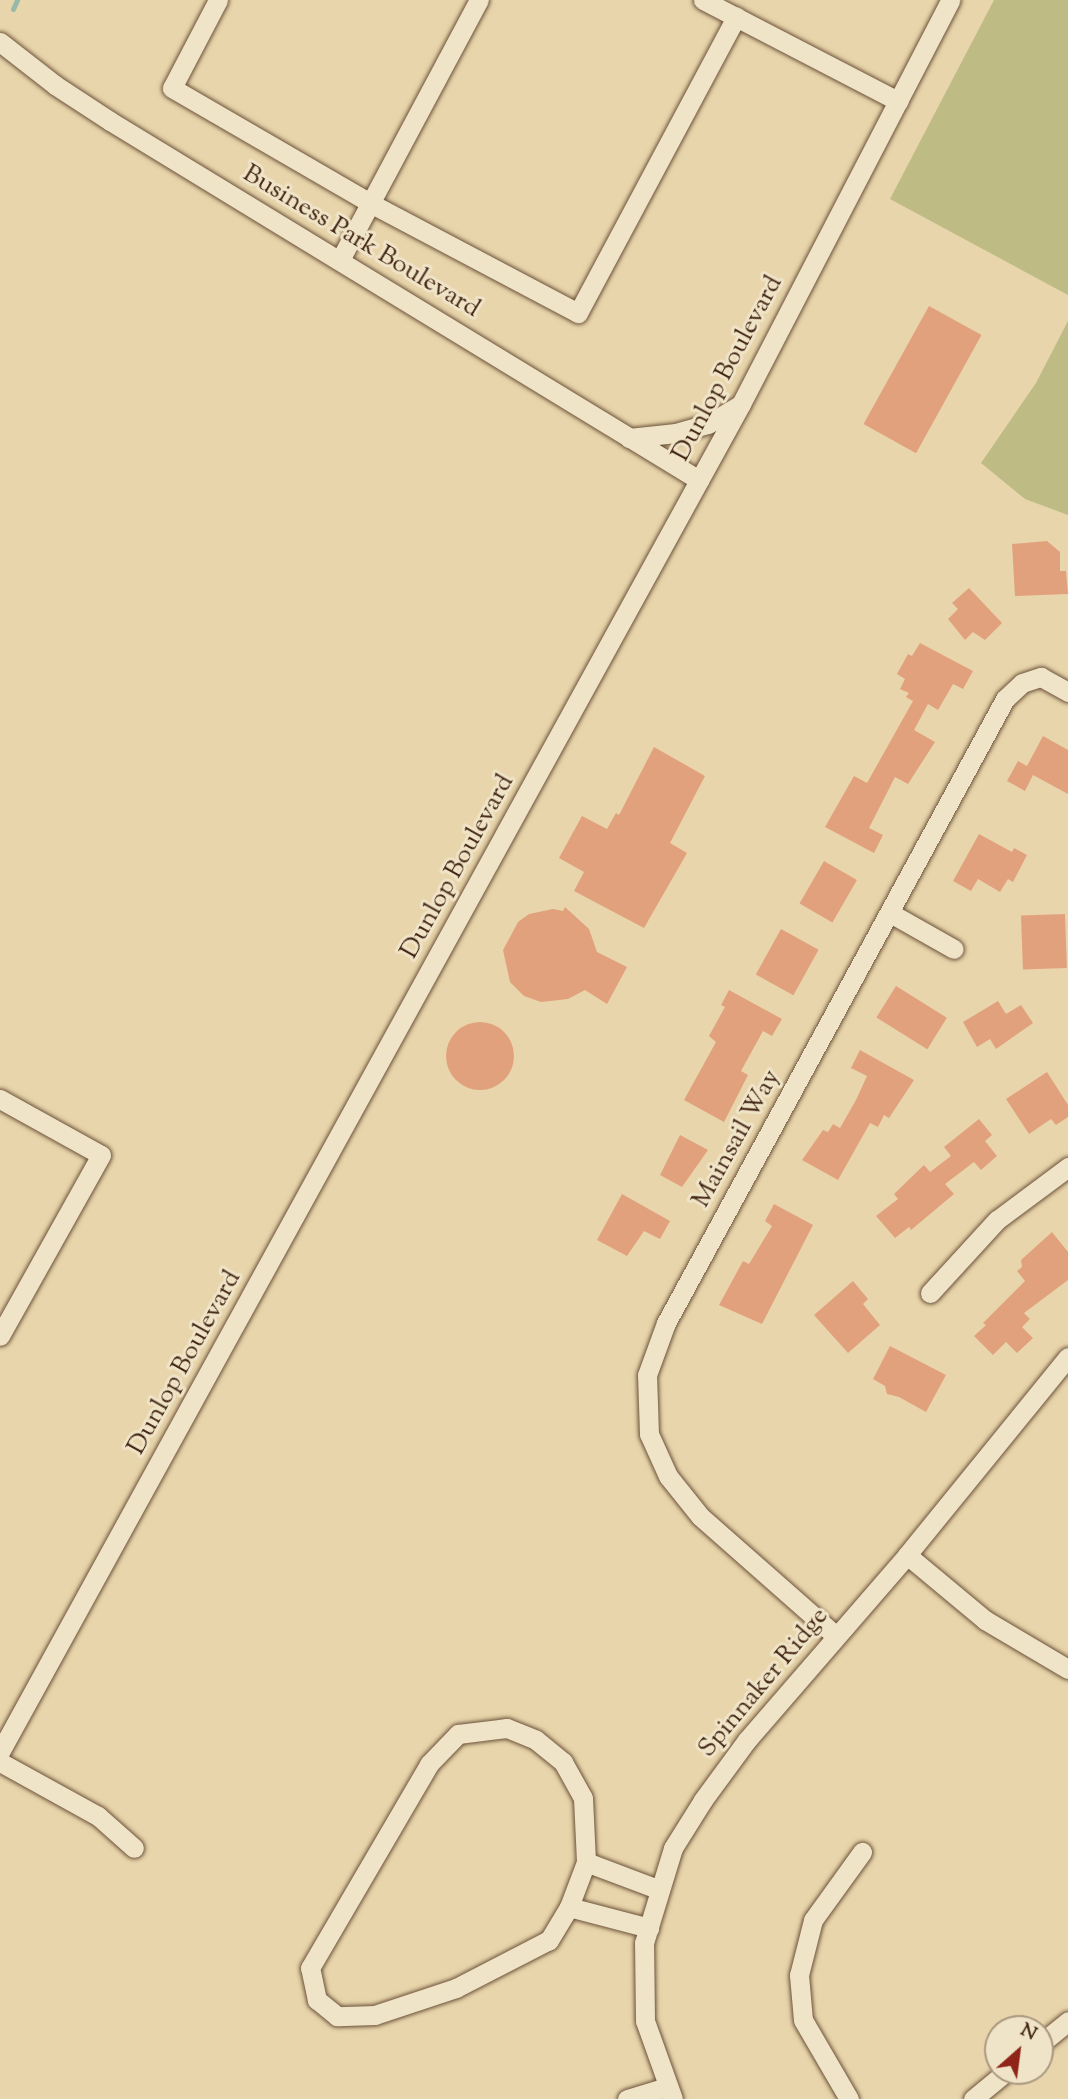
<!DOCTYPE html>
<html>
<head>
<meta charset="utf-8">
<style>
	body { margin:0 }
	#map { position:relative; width:1068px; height:2099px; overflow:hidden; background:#e8d5ab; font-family:"Sorts Mill Goudy",serif }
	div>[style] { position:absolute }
	.green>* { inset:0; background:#bebb84 }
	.stream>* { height:5px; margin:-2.5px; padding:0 2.5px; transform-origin:2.5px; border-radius:2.5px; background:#97b9a9 }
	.building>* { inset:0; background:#e2a17d; transform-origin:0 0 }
	.round { border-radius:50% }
	.roads { filter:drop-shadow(0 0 2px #6c523a) drop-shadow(0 0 2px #6c523a) }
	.minor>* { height:19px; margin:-9.5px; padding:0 9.5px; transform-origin:9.5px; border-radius:9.5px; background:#f0e4c8 }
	span { translate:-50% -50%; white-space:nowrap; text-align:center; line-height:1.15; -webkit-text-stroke:6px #f0e4c8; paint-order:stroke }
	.street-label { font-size:26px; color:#432715 }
	.north { position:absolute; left:984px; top:2015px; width:70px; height:70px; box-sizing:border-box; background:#f0e4c8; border:2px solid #ab9880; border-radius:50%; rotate:28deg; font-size:19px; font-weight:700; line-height:28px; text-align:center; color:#432715 }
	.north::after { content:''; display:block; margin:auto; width:24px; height:32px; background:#8f2418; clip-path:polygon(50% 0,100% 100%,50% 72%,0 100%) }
</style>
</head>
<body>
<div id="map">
	<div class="green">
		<i style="clip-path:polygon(994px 0,1068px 0,1068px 295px,890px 199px)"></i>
		<i style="clip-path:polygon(1068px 321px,1068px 515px,1025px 499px,981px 463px,1036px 383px)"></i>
	</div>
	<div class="stream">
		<i style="left:13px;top:9px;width:10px;rotate:-66deg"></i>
	</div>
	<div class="building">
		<i style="left:929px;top:306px;width:60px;height:135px;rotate:29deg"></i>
		<i style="clip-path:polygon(1047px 541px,1060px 552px,1060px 571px,1066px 571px,1068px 594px,1015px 596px,1012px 544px)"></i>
		<i style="clip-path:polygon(969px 588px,1002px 623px,985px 640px,973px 632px,965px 640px,948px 619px,958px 609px,952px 603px)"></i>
		<i style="clip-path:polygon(920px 643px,973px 671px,963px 689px,953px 684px,938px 710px,928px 704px,914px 730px,935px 742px,908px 784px,895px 777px,869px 828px,883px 835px,874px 853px,825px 827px,854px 776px,867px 783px,913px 701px,906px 697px,909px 693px,900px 689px,905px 679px,897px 674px,908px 654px,912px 656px)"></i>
		<i style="clip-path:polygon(1043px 736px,1068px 750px,1068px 794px,1033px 775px,1025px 791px,1007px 781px,1018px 761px,1027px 766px)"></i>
		<i style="clip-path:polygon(654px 747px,705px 776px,670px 843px,687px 853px,644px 928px,574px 891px,584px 872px,559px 858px,582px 816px,607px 829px,616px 813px,619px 815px)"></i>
		<i style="clip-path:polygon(979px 834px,1012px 852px,1014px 848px,1027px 855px,1013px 882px,1008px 879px,1000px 892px,978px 879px,971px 891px,953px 881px)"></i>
		<i style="left:824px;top:861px;width:38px;height:49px;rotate:30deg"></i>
		<i style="clip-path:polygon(565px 907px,589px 929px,597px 952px,627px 967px,607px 1004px,585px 990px,568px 999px,541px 1002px,524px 996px,510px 982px,503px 950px,518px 922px,529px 914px,553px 909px,563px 911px)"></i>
		<i style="left:1065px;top:914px;width:54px;height:44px;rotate:88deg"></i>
		<i style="left:781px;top:929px;width:43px;height:52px;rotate:29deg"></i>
		<i style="left:896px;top:986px;width:60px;height:37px;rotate:32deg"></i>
		<i style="clip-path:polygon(729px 990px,782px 1019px,772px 1036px,763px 1031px,741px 1071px,748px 1075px,724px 1122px,684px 1100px,716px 1042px,709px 1036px,725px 1007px,721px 1005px)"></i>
		<i style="clip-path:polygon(998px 1001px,1006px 1014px,1021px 1005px,1033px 1023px,996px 1049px,990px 1039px,977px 1047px,963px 1022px)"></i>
		<i class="round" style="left:446px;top:1022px;width:68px;height:68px"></i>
		<i style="clip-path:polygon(860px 1050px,914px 1080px,889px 1118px,884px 1115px,878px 1127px,870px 1123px,838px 1180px,802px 1160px,823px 1130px,828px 1132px,833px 1124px,840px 1128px,856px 1100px,867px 1076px,851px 1068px)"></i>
		<i style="clip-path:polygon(1047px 1072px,1068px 1105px,1068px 1117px,1056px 1125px,1051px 1119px,1029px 1134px,1006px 1099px)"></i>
		<i style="clip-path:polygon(979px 1119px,992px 1135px,985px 1141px,997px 1156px,981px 1170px,974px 1162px,945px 1184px,954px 1194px,911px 1230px,909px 1227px,895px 1238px,876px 1216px,898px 1199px,894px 1194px,924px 1165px,930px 1172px,951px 1156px,944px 1147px)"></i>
		<i style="clip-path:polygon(680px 1135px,708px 1150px,682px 1187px,660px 1175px)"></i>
		<i style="clip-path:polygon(622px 1194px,670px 1221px,660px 1239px,644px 1231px,627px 1256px,597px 1240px)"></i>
		<i style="clip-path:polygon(774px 1204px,813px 1225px,762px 1324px,719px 1305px,743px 1261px,749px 1264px,772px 1226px,765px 1221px)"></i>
		<i style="clip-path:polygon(1052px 1232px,1068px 1252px,1068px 1280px,1024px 1313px,1030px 1319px,1022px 1327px,1033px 1338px,1017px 1353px,1006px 1342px,993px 1355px,974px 1336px,986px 1325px,983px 1323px,1025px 1281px,1017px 1271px,1022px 1267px,1021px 1260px)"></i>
		<i style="clip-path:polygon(853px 1281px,868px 1299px,863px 1304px,880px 1325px,848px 1353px,814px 1315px)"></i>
		<i style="clip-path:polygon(890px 1346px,946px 1375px,926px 1412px,899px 1397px,887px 1394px,885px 1386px,873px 1379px)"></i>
	</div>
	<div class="roads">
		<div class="minor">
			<i style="left:218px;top:0;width:99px;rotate:117.6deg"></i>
			<i style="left:172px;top:88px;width:231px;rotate:30.1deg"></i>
			<i style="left:372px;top:204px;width:233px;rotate:27.9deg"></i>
			<i style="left:578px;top:313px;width:336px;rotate:-61.9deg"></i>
			<i style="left:703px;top:0;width:220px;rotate:27.4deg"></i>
			<i style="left:0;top:42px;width:70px;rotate:38deg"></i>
			<i style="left:55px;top:85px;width:66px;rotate:33.2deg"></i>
			<i style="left:110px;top:121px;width:690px;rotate:31.36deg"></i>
			<i style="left:340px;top:260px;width:295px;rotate:-61.9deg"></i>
			<i style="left:629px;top:438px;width:47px;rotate:-6.1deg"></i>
			<i style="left:676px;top:433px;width:33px;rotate:-16deg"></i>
			<i style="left:708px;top:424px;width:37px;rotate:-31deg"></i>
			<i style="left:890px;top:913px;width:73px;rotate:29.4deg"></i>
			<i style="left:0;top:1099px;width:115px;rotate:29deg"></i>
			<i style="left:101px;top:1155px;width:207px;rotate:119.2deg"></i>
			<i style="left:930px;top:1293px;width:99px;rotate:-47.5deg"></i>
			<i style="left:997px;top:1220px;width:89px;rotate:-36.7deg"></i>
			<i style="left:907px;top:1555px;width:102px;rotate:39.8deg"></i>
			<i style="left:985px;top:1620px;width:96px;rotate:30.6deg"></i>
			<i style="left:836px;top:1636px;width:181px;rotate:-138.6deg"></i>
			<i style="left:700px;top:1516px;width:51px;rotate:-128.7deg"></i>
			<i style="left:668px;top:1476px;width:46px;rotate:-114.3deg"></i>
			<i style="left:649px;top:1434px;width:59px;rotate:-91.9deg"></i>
			<i style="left:647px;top:1375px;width:55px;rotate:-69.9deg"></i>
			<i style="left:666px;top:1323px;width:710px;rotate:-61.49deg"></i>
			<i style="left:1005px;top:699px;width:23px;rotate:-43deg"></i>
			<i style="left:1022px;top:683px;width:20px;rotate:-18deg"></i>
			<i style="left:1041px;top:677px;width:31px;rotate:29deg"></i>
			<i style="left:507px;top:1728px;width:31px;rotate:22deg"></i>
			<i style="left:536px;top:1740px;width:35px;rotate:39deg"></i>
			<i style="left:563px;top:1762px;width:41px;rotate:60.9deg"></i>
			<i style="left:583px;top:1798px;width:64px;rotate:87.3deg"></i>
			<i style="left:586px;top:1862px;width:48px;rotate:110.7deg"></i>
			<i style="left:569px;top:1907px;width:39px;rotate:121deg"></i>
			<i style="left:549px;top:1940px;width:105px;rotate:152.7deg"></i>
			<i style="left:456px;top:1988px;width:85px;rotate:161.6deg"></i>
			<i style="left:375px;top:2015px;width:38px;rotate:178deg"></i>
			<i style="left:337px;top:2016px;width:26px;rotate:-141deg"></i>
			<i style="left:317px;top:2000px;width:33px;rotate:-102deg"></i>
			<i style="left:310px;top:1968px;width:236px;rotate:-59.7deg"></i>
			<i style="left:429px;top:1764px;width:42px;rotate:-46deg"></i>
			<i style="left:458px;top:1734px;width:49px;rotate:-7deg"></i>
			<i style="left:0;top:1752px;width:1538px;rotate:-61.2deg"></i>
			<i style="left:741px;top:404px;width:455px;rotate:-62.6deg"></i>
			<i style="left:0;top:1762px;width:112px;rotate:28.9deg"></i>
			<i style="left:98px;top:1816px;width:48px;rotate:41.6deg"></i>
			<i style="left:586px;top:1862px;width:79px;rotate:20.7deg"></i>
			<i style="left:569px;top:1907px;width:83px;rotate:14.7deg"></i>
			<i style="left:1040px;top:2044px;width:36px;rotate:-39deg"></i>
			<i style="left:627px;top:2099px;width:42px;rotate:-16.7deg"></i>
			<i style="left:673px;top:2099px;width:83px;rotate:-109.7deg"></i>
			<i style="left:645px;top:2021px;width:78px;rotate:-90.7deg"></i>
			<i style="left:644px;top:1943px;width:99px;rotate:-73deg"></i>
			<i style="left:673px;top:1848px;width:57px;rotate:-58deg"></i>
			<i style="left:703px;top:1800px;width:74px;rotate:-53.7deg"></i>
			<i style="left:747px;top:1740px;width:245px;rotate:-49.1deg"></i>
			<i style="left:907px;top:1555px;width:255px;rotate:-50.9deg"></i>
			<i style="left:849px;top:2099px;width:91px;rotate:-120.2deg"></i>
			<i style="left:803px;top:2020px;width:45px;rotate:-95.1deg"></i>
			<i style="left:799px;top:1975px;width:57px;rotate:-75.7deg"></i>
			<i style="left:813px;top:1920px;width:84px;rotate:-54.2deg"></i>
			<i style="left:973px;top:2099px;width:44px;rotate:-39.5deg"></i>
		</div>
	</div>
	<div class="street-label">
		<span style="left:361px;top:242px;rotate:31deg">Business Park Boulevard</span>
		<span style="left:728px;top:369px;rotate:-62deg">Dunlop Boulevard</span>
		<span style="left:458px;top:867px;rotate:-61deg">Dunlop Boulevard</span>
		<span style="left:737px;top:1139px;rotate:-61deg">Mainsail Way</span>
		<span style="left:185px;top:1363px;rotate:-61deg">Dunlop Boulevard</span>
		<span style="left:764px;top:1683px;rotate:-50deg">Spinnaker Ridge</span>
	</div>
	<div class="north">N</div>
</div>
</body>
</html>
